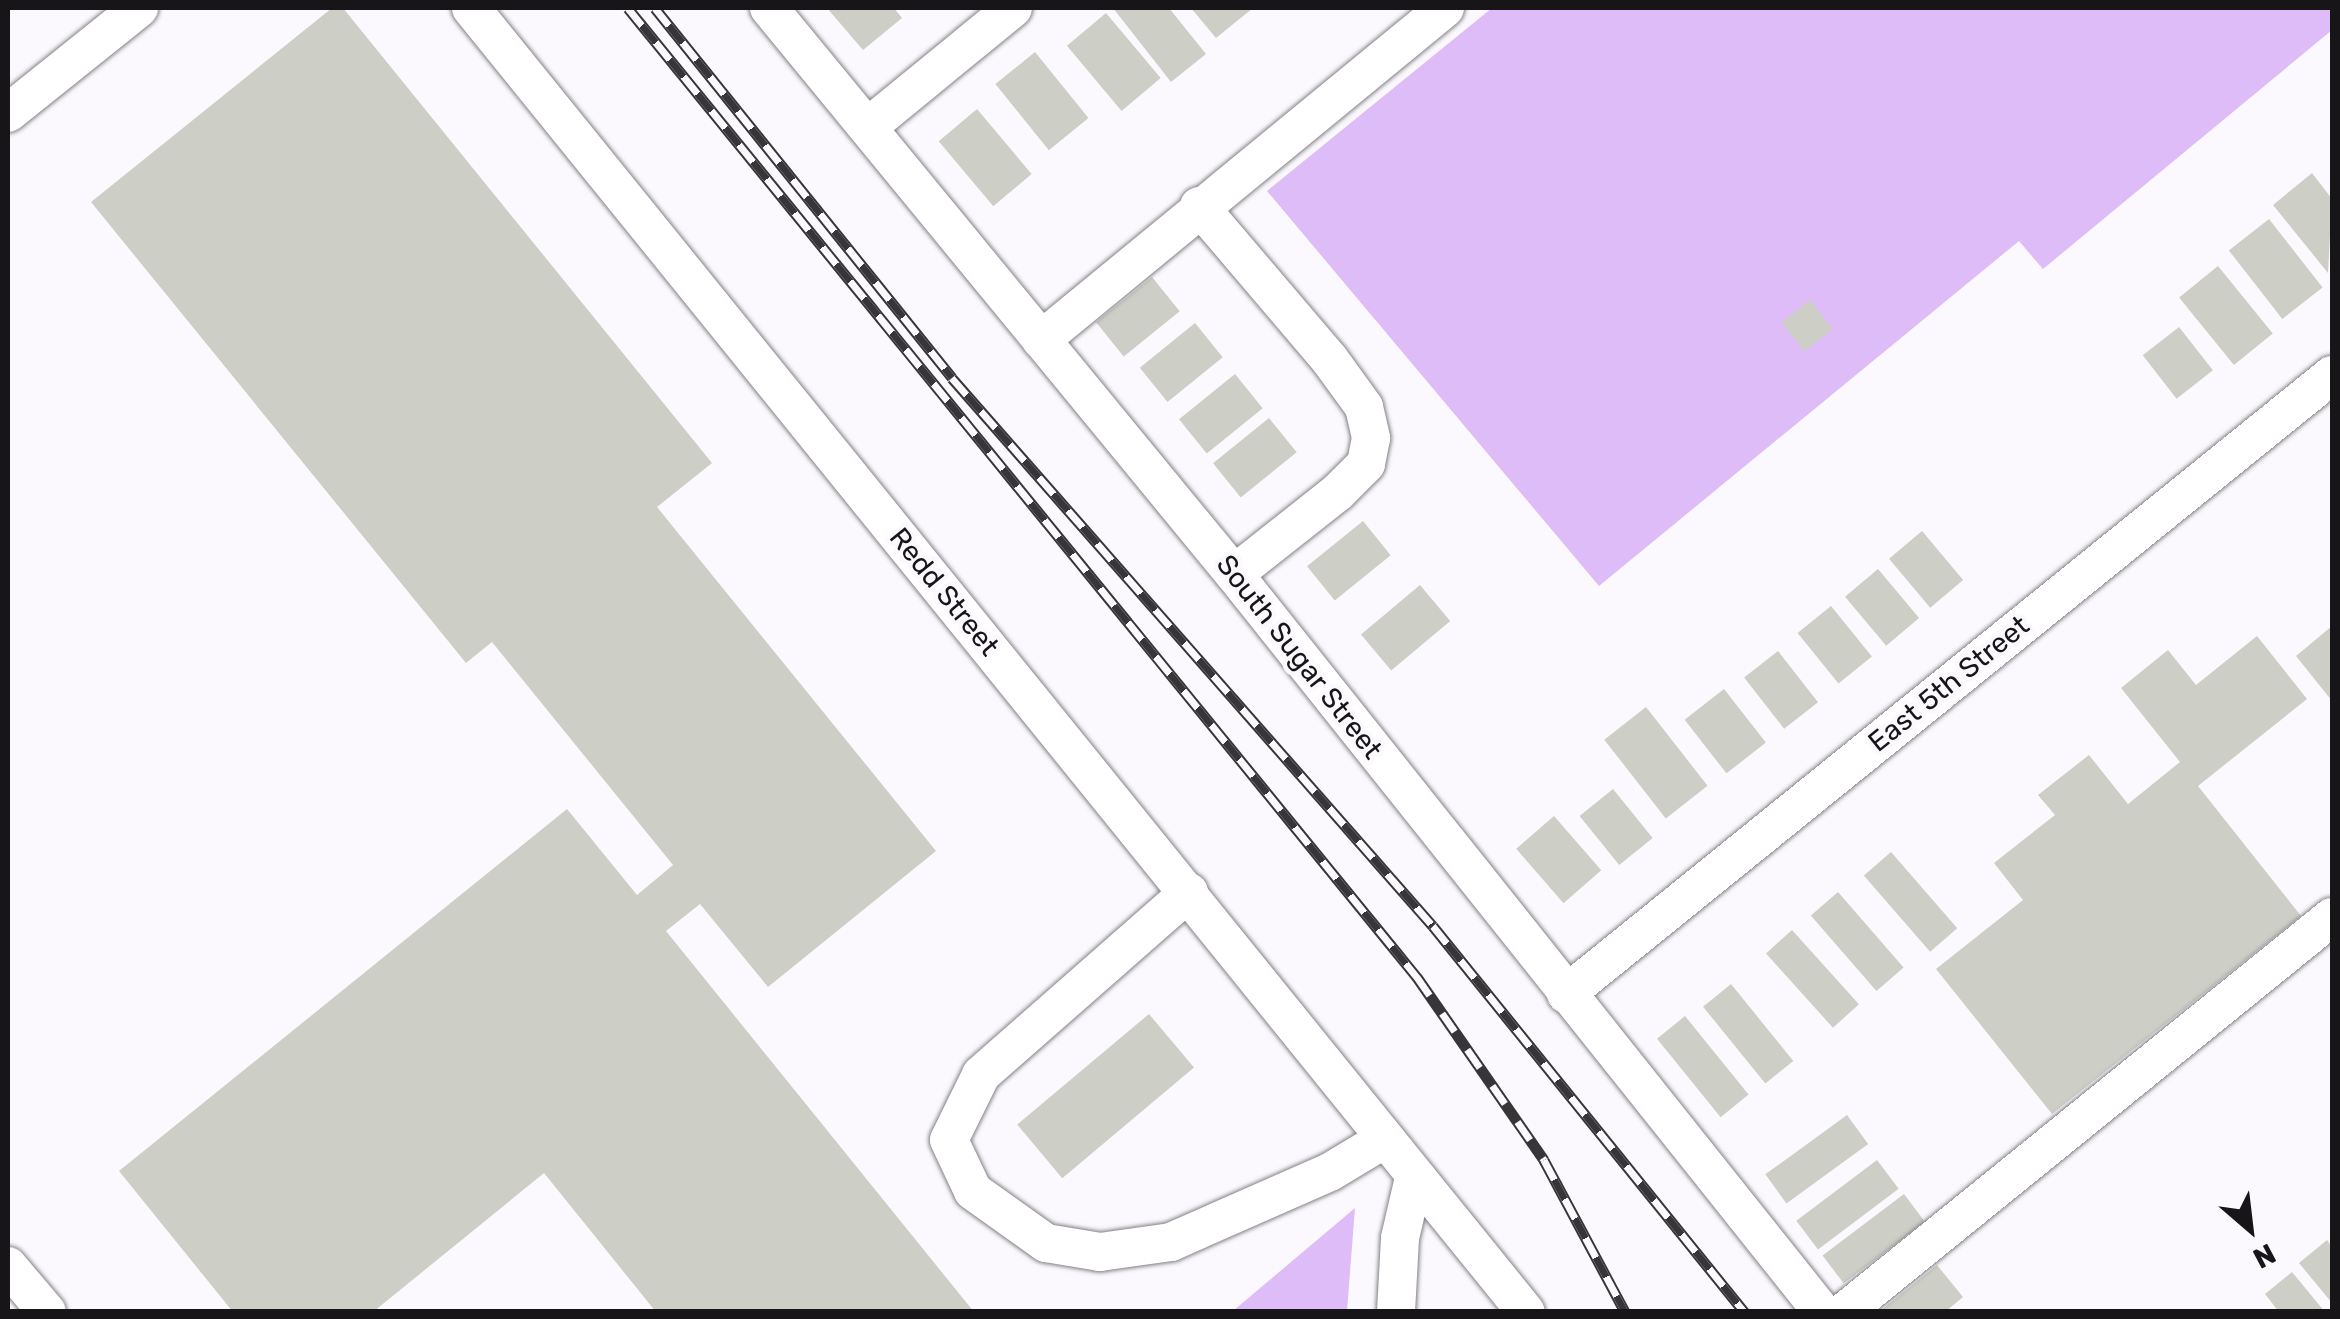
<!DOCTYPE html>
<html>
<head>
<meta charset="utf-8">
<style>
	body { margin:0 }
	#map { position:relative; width:2340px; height:1319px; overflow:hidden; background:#fcf9fe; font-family:Rubik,sans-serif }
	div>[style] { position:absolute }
	.green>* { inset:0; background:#ddbcf7 }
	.building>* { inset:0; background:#cdcec6; transform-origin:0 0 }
	.roads { filter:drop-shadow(0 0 2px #848087) drop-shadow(0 0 2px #848087) }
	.minor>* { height:38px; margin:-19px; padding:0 19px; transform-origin:19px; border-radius:19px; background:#fff }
	.rail>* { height:11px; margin-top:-5.5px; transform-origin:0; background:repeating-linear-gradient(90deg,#fcf9fe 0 22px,#373538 0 44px); box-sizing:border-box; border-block:2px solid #373538 }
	span { translate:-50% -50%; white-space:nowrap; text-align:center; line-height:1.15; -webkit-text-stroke:9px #fcf9fe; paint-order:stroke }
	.street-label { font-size:28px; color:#171518 }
	.frame { position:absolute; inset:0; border:10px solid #171518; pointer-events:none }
	.north { position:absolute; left:2200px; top:1179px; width:100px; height:100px; -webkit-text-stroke:8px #fcf9fe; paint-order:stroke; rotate:152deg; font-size:28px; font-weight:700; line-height:40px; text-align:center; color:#171518 }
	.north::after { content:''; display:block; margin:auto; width:35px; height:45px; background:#171518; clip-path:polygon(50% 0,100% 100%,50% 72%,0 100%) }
</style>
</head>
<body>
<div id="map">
	<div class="green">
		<i style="clip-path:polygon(1492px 8px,2332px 8px,2332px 30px,2043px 269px,2019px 241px,1599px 586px,1267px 191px)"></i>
		<i style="clip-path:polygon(1355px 1208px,1347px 1311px,1233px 1311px)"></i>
	</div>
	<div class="building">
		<i style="clip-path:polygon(332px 8px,343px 8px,712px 463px,657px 507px,936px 851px,768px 987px,700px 904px,666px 931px,974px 1312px,656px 1312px,544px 1173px,373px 1312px,233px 1312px,119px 1171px,567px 809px,637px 895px,673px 865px,492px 642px,466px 663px,91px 202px)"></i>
		<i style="clip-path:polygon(827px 8px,894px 8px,902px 18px,863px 50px)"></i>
		<i style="clip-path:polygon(1113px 8px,1169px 8px,1206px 54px,1171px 82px)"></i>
		<i style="clip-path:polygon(1191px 8px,1253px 8px,1216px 38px)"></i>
		<i style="left:1106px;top:13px;width:85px;height:51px;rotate:50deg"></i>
		<i style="left:1035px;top:52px;width:85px;height:51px;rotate:51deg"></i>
		<i style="left:977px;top:109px;width:85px;height:50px;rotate:50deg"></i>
		<i style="clip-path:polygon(2312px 173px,2332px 199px,2328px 273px,2273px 205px)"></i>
		<i style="left:2269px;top:219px;width:87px;height:51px;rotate:52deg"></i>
		<i style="left:2218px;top:266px;width:87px;height:50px;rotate:51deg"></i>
		<i style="left:1152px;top:277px;width:44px;height:72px;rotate:51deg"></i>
		<i style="left:1810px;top:300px;width:37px;height:36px;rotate:52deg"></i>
		<i style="left:1195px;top:323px;width:44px;height:71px;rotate:51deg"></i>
		<i style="left:2179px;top:327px;width:55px;height:46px;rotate:52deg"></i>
		<i style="left:1235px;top:374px;width:44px;height:72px;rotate:51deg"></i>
		<i style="left:1269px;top:418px;width:44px;height:72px;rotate:51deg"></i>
		<i style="left:1363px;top:521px;width:44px;height:72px;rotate:51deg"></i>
		<i style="left:1922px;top:531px;width:64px;height:43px;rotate:50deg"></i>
		<i style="left:1878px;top:569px;width:64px;height:43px;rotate:50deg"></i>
		<i style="left:1420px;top:585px;width:47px;height:77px;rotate:50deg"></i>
		<i style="left:1831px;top:606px;width:65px;height:43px;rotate:51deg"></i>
		<i style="clip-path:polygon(2332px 626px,2332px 701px,2296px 656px)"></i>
		<i style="clip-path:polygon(2257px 636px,2307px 699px,2198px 786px,2301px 916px,2052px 1114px,1936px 969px,2023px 900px,1994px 863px,2055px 815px,2038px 795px,2089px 755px,2128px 804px,2180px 762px,2121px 688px,2168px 650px,2196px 685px)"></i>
		<i style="left:1778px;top:651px;width:65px;height:43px;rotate:52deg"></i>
		<i style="left:1724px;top:689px;width:68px;height:50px;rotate:52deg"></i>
		<i style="left:1646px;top:707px;width:100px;height:53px;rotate:52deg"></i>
		<i style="left:1613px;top:789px;width:63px;height:43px;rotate:51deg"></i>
		<i style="left:1554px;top:816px;width:72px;height:50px;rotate:49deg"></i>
		<i style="left:1891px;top:852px;width:101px;height:36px;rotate:49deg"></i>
		<i style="left:1838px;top:892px;width:100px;height:36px;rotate:49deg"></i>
		<i style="left:1792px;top:930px;width:100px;height:35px;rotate:48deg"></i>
		<i style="left:1731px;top:984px;width:99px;height:36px;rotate:51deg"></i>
		<i style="left:1149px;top:1014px;width:70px;height:172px;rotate:50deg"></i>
		<i style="left:1685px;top:1016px;width:101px;height:36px;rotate:51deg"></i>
		<i style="left:1847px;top:1115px;width:36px;height:101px;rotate:54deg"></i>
		<i style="left:1877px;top:1160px;width:36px;height:101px;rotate:53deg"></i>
		<i style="left:1904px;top:1194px;width:35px;height:102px;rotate:53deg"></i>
		<i style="clip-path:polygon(2327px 1240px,2332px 1247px,2332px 1303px,2299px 1263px)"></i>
		<i style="clip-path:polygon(1937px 1265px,1963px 1297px,1945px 1312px,1879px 1312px)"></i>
		<i style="clip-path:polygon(2292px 1272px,2325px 1312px,2279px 1312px,2265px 1294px)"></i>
	</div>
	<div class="roads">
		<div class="minor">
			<i style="left:471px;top:8px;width:1677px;rotate:51.03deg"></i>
			<i style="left:769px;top:8px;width:733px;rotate:50.6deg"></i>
			<i style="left:1234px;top:574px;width:944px;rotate:51.45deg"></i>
			<i style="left:8px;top:113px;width:168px;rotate:-38.7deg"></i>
			<i style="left:869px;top:126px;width:186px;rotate:-39.3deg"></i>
			<i style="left:1199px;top:206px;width:202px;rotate:49.6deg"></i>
			<i style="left:1330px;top:360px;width:58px;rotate:54.1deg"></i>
			<i style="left:1364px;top:407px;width:32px;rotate:77deg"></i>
			<i style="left:1371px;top:438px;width:26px;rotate:101deg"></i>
			<i style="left:1366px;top:464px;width:40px;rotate:135deg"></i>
			<i style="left:1338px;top:492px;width:132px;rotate:141.7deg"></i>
			<i style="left:1041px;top:340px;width:523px;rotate:-39.41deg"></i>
			<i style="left:1189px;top:892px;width:277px;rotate:138.7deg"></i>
			<i style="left:981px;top:1075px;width:72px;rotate:116.2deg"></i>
			<i style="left:949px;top:1140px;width:56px;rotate:64.8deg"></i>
			<i style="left:973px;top:1191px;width:90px;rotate:35.5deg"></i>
			<i style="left:1046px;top:1243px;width:55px;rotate:9.5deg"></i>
			<i style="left:1100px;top:1252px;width:72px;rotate:-8deg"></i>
			<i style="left:1171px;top:1242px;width:174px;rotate:-23.8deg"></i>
			<i style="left:1330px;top:1172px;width:64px;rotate:-31deg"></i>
			<i style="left:1566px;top:994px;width:985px;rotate:-38.94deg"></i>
			<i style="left:8px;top:1266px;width:60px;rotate:49.7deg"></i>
			<i style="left:1396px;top:1312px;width:74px;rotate:-86.9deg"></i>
			<i style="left:1400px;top:1238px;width:62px;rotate:-76.9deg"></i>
			<i style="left:1844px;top:1312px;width:628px;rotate:-38.99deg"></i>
		</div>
	</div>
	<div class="rail">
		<i style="left:628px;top:8px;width:1250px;rotate:50.85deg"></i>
		<i style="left:1417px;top:977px;width:223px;rotate:55.2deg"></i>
		<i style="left:1544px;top:1160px;width:172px;rotate:61.9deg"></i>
		<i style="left:655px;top:8px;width:474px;rotate:51.2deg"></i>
		<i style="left:952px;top:378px;width:729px;rotate:48.73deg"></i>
		<i style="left:1433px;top:926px;width:496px;rotate:51.1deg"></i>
	</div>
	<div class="street-label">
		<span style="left:944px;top:592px;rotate:51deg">Redd Street</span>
		<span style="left:1299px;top:657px;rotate:52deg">South Sugar Street</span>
		<span style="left:1949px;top:684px;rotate:-39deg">East 5th Street</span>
	</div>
	<div class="frame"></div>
	<div class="north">N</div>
</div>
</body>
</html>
